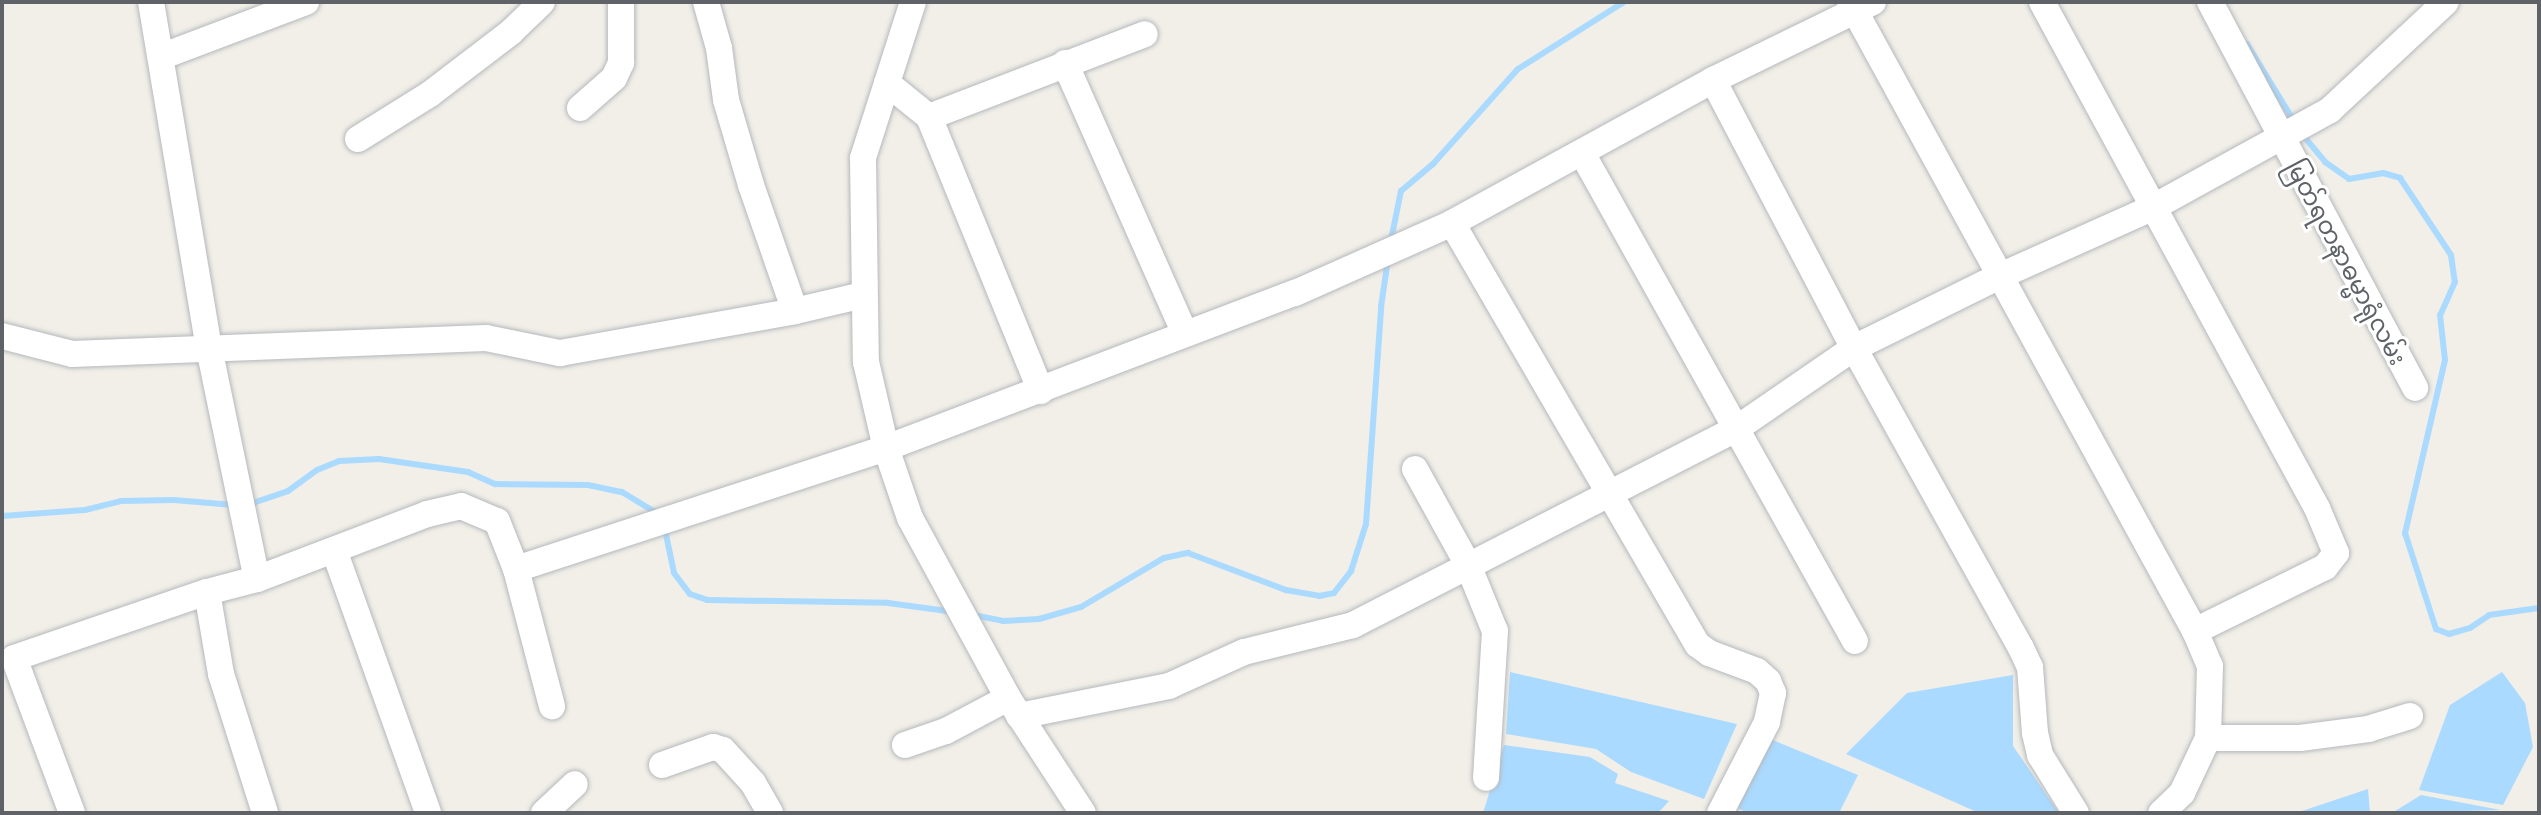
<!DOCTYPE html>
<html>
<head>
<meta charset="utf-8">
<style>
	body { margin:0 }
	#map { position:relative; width:2541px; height:815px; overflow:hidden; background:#f1efe8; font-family:"Exo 2","Noto Sans Myanmar",sans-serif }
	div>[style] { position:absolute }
	.water>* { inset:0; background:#aadaff }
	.stream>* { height:6px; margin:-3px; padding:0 3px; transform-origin:3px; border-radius:3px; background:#aadaff }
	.roads { filter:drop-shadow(0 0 2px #b5b8bc) drop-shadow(0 0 2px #b5b8bc) }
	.minor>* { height:26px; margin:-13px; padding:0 13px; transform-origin:13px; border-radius:13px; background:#fff }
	span { translate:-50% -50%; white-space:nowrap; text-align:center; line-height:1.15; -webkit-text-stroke:6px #fff; paint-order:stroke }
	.street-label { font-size:24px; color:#5f6368 }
	.frame { position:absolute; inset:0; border:4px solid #5f6368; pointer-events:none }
</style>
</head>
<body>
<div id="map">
	<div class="water">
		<i style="clip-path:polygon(1510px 672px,1737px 724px,1704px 799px,1631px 772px,1596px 749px,1506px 734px)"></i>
		<i style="clip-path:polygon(2502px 672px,2525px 703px,2533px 747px,2503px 805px,2419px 790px,2450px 705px)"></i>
		<i style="clip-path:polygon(2013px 675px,2013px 746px,2059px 813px,1979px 813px,1846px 754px,1907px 693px)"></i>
		<i style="clip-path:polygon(1763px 736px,1858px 775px,1839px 813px,1748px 813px,1733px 806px)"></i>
		<i style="clip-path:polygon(1504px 745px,1590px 757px,1618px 774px,1615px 783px,1669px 801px,1658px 813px,1483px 813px)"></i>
		<i style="clip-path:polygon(2368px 789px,2370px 813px,2296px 813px)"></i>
		<i style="clip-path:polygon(2421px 795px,2501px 810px,2392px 813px)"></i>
	</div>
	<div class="stream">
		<i style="left:2247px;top:44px;width:92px;rotate:58.7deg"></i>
		<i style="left:2301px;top:133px;width:38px;rotate:50deg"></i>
		<i style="left:2325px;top:162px;width:29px;rotate:35deg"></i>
		<i style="left:2349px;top:179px;width:35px;rotate:-10deg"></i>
		<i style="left:2383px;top:173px;width:18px;rotate:16deg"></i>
		<i style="left:2400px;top:178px;width:92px;rotate:56.5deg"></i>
		<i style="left:2451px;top:255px;width:27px;rotate:82deg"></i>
		<i style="left:2455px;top:282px;width:36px;rotate:114deg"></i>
		<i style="left:2440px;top:315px;width:45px;rotate:83.7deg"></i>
		<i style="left:2445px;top:360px;width:178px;rotate:103deg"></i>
		<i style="left:2405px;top:533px;width:101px;rotate:72.1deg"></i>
		<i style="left:2436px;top:629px;width:14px;rotate:21deg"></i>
		<i style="left:2449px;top:634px;width:22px;rotate:-16deg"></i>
		<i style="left:2470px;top:628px;width:23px;rotate:-34deg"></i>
		<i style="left:2489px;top:615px;width:50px;rotate:-8deg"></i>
		<i style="left:1391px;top:240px;width:50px;rotate:-78.5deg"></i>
		<i style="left:1401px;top:191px;width:42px;rotate:-40.2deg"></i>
		<i style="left:1433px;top:164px;width:127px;rotate:-48.2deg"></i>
		<i style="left:1518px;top:69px;width:125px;rotate:-32.3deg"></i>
		<i style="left:250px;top:504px;width:40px;rotate:-18.9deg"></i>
		<i style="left:288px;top:491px;width:36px;rotate:-36deg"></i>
		<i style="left:317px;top:470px;width:24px;rotate:-22deg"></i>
		<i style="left:339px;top:461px;width:40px;rotate:-2.9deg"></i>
		<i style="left:379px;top:459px;width:90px;rotate:8.3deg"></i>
		<i style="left:468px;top:472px;width:30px;rotate:24deg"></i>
		<i style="left:495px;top:484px;width:93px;rotate:0.6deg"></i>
		<i style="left:588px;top:485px;width:35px;rotate:12deg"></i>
		<i style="left:622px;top:492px;width:44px;rotate:31.2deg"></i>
		<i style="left:2px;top:516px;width:83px;rotate:-4.1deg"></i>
		<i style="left:85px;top:510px;width:37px;rotate:-14deg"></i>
		<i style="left:121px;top:501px;width:53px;rotate:-1.1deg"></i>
		<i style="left:174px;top:500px;width:60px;rotate:4.8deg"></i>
		<i style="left:664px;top:525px;width:49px;rotate:78.2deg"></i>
		<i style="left:674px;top:573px;width:26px;rotate:53deg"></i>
		<i style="left:690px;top:594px;width:18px;rotate:19deg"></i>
		<i style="left:707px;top:600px;width:181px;rotate:0.9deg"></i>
		<i style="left:888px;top:603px;width:67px;rotate:7.8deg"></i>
		<i style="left:973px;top:615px;width:31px;rotate:11deg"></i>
		<i style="left:1003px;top:621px;width:36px;rotate:-3deg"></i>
		<i style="left:1039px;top:619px;width:44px;rotate:-15.9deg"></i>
		<i style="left:1081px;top:607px;width:96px;rotate:-30.6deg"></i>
		<i style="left:1164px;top:558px;width:25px;rotate:-12deg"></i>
		<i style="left:1188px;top:553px;width:105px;rotate:20.7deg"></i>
		<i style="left:1286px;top:590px;width:34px;rotate:10deg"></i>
		<i style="left:1319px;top:596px;width:15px;rotate:-11deg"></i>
		<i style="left:1334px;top:593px;width:28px;rotate:-52deg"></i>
		<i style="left:1351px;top:571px;width:49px;rotate:-72.3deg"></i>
		<i style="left:1366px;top:524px;width:218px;rotate:-86deg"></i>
		<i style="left:1381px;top:307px;width:49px;rotate:-81.7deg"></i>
	</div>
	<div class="roads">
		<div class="minor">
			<i style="left:151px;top:2px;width:351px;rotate:80.5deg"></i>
			<i style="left:209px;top:348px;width:236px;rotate:78.3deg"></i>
			<i style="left:706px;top:2px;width:48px;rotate:74.2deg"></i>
			<i style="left:719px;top:48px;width:52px;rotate:82.3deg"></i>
			<i style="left:726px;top:100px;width:89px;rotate:73.6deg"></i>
			<i style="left:751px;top:185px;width:133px;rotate:70.8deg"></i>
			<i style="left:913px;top:2px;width:164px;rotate:107.8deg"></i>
			<i style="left:863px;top:158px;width:204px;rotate:89.2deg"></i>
			<i style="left:866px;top:362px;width:88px;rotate:76.9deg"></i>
			<i style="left:886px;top:448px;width:74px;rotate:71.1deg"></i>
			<i style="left:910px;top:518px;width:205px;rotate:61.4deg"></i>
			<i style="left:1008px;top:698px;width:137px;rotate:56.9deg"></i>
			<i style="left:1850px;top:2px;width:717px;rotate:61.26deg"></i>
			<i style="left:2195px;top:631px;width:38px;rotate:67deg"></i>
			<i style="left:2210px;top:666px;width:72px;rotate:91.6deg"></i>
			<i style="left:2208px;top:738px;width:61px;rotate:115.3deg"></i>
			<i style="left:2182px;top:793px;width:29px;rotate:136deg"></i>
			<i style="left:2042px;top:2px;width:576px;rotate:61.48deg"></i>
			<i style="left:2317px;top:508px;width:49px;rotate:67.1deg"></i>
			<i style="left:2336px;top:553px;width:18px;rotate:128deg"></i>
			<i style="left:2325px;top:567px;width:145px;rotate:153.8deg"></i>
			<i style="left:2210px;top:2px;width:437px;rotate:62deg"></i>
			<i style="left:163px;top:56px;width:153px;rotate:-20.7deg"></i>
			<i style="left:1065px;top:63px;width:294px;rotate:66.1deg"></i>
			<i style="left:1713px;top:80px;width:303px;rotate:62.3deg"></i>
			<i style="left:1854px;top:348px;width:343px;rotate:60.9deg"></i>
			<i style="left:2021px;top:648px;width:21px;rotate:65deg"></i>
			<i style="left:2030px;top:667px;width:66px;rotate:85.7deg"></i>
			<i style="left:2035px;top:733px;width:23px;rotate:77deg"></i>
			<i style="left:2040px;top:755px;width:68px;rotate:58.2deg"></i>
			<i style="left:887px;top:83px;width:54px;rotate:39deg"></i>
			<i style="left:929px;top:117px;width:231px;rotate:-21deg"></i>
			<i style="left:580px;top:108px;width:45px;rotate:-41.4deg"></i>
			<i style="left:614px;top:78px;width:17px;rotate:-65deg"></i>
			<i style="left:621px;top:63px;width:61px;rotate:-90deg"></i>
			<i style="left:929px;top:117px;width:296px;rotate:67.8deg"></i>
			<i style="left:358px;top:139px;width:85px;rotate:-32deg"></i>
			<i style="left:430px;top:94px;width:102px;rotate:-37.4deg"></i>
			<i style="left:511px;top:32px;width:43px;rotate:-44.1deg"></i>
			<i style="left:1582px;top:153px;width:559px;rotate:60.78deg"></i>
			<i style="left:1452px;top:223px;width:488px;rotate:59.8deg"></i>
			<i style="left:1698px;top:645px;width:14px;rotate:36deg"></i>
			<i style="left:1709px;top:653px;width:51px;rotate:20.6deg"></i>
			<i style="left:1757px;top:671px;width:15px;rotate:42deg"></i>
			<i style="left:1768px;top:681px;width:13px;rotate:67deg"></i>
			<i style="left:1773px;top:693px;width:30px;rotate:102deg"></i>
			<i style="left:1767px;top:722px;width:102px;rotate:117.3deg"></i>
			<i style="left:2px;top:336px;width:72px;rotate:14.4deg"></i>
			<i style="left:72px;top:354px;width:414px;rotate:-2.2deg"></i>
			<i style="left:486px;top:338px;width:76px;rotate:11.5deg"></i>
			<i style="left:560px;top:353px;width:239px;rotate:-10.1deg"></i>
			<i style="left:795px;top:311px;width:70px;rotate:-13.2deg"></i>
			<i style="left:1415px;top:469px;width:110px;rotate:61.1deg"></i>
			<i style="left:1468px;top:565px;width:71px;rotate:67.8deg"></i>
			<i style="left:1495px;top:631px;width:147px;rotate:93.5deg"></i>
			<i style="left:334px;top:550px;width:279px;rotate:70.3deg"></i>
			<i style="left:516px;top:569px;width:389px;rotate:-18.1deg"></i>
			<i style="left:886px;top:448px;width:437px;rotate:-20.8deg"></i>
			<i style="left:1295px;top:293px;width:172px;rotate:-24deg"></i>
			<i style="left:1452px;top:223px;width:298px;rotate:-28.7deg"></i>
			<i style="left:1713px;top:80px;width:178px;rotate:-26deg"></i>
			<i style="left:207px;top:592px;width:83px;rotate:80.3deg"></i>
			<i style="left:221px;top:674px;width:146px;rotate:72.4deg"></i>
			<i style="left:1019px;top:716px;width:153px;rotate:-11.3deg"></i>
			<i style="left:1169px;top:686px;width:82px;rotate:-24.4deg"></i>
			<i style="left:1244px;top:652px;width:112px;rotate:-13.9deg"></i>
			<i style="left:1353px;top:625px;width:430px;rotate:-27.1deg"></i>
			<i style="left:1736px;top:429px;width:143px;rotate:-34.5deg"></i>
			<i style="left:1854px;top:348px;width:163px;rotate:-26.3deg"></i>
			<i style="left:2000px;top:276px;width:167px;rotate:-24.1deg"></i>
			<i style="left:2152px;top:208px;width:203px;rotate:-28.8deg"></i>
			<i style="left:2330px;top:110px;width:158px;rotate:-43deg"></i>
			<i style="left:2208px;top:738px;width:92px"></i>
			<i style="left:2300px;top:738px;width:69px;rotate:-7.5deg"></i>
			<i style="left:2368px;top:729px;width:44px;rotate:-17.2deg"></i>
			<i style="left:905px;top:745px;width:43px;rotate:-18.9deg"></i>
			<i style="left:946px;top:731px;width:70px;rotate:-28deg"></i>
			<i style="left:662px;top:765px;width:54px;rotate:-19.4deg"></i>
			<i style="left:713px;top:747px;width:10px;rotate:17deg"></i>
			<i style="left:723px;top:750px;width:45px;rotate:47.7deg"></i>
			<i style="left:753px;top:783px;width:34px;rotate:60deg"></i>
			<i style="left:72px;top:813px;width:165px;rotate:-110.5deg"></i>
			<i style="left:14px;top:658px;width:204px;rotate:-18.9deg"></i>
			<i style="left:207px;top:592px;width:52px;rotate:-14.6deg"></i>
			<i style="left:257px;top:579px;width:182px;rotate:-20.9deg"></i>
			<i style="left:427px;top:514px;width:35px;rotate:-13deg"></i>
			<i style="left:461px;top:506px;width:39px;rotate:23deg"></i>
			<i style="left:497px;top:521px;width:52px;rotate:68.4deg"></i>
			<i style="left:516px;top:569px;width:142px;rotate:75.3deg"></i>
			<i style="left:544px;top:813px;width:42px;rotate:-43.1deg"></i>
		</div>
	</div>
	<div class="street-label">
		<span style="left:2347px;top:262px;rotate:62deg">မြတ်ရတနာဓမ္မာရုံလမ်း</span>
	</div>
	<div class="frame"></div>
</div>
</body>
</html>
